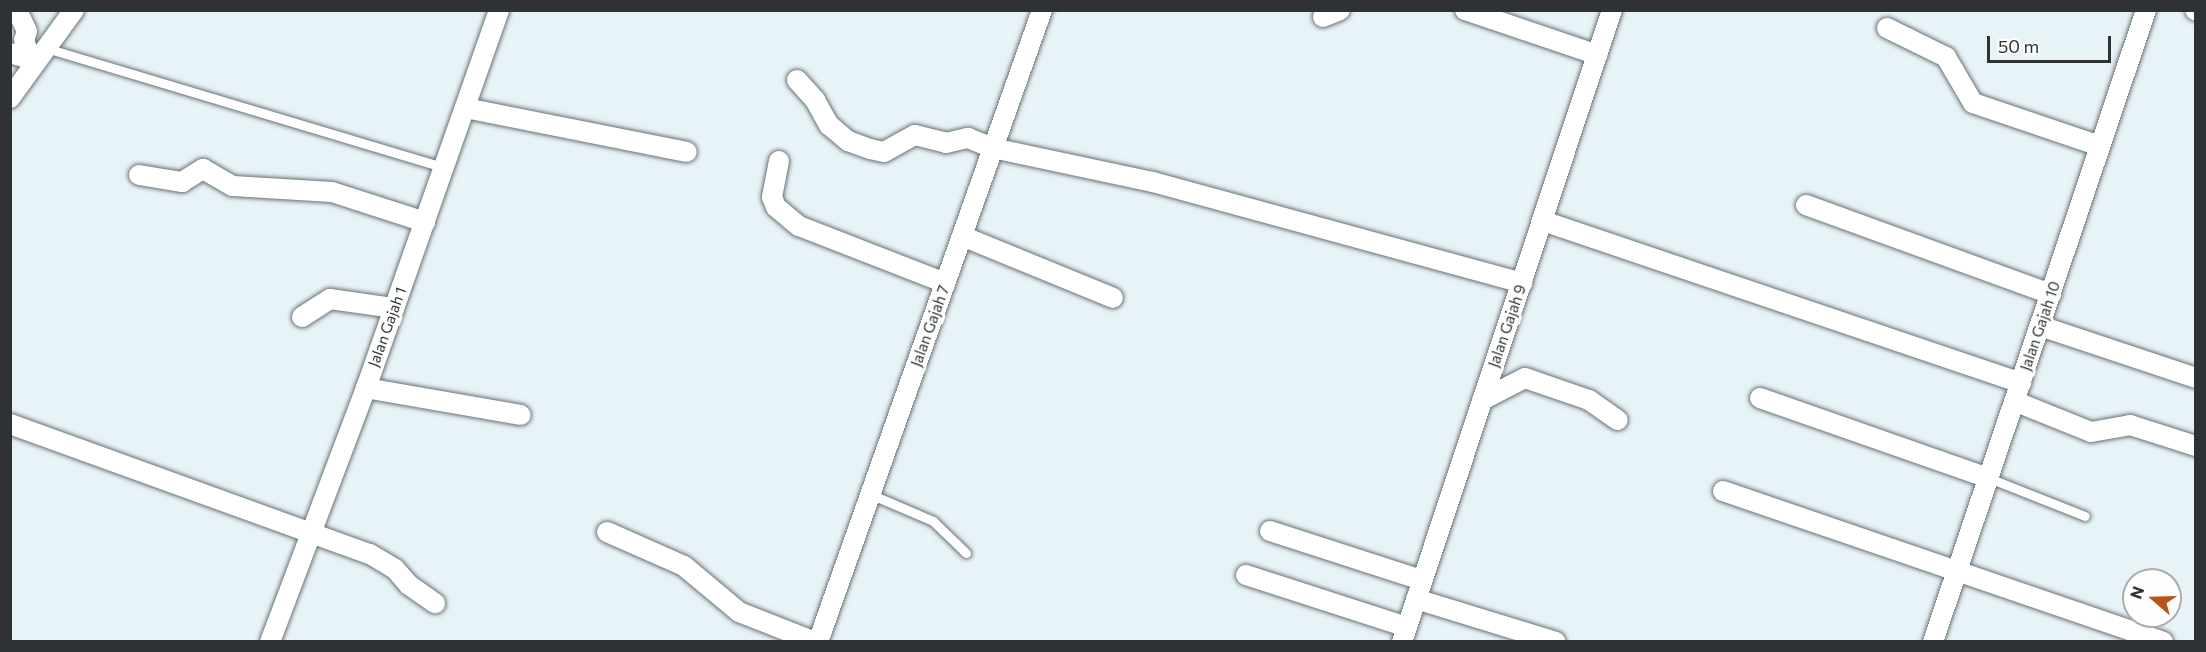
<!DOCTYPE html>
<html>
<head>
<meta charset="utf-8">
<style>
	body { margin:0 }
	#map { position:relative; width:2206px; height:652px; overflow:hidden; background:#e8f3f7; font-family:Commissioner,sans-serif }
	div>[style] { position:absolute }
	.roads { filter:drop-shadow(0 0 2px #697276) drop-shadow(0 0 2px #697276) }
	.lane>* { height:9px; margin:-4.5px; padding:0 4.5px; transform-origin:4.5px; border-radius:4.5px; background:#fff }
	.street>* { height:20px; margin:-10px; padding:0 10px; transform-origin:10px; border-radius:10px; background:#fff }
	span { translate:-50% -50%; white-space:nowrap; text-align:center; line-height:1.15; -webkit-text-stroke:6px #fefefe; paint-order:stroke }
	.street-label { font-size:15px; color:#2e3234 }
	.frame { position:absolute; inset:0; border:12px solid #2e3234; pointer-events:none }
	.north { position:absolute; left:2122px; top:568px; width:60px; height:60px; box-sizing:border-box; background:#fefefe; border:2px solid #abacad; border-radius:50%; rotate:290deg; font-size:16px; font-weight:700; line-height:24px; text-align:center; color:#2e3234 }
	.north::after { content:''; display:block; margin:auto; width:21px; height:27px; background:#b7541b; clip-path:polygon(50% 0,100% 100%,50% 72%,0 100%) }
	.scale { position:absolute; left:1987px; top:36px; width:124px; height:27px; box-sizing:border-box; border:3px solid #2e3234; border-top:0; padding-left:8px; font-size:18px; line-height:21px; white-space:nowrap; color:#2e3234; -webkit-text-stroke:4px #fefefe; paint-order:stroke }
</style>
</head>
<body>
<div id="map">
	<div class="roads">
		<div class="lane">
			<i style="left:46px;top:48px;width:417px;rotate:16.7deg"></i>
			<i style="left:1989px;top:478px;width:103px;rotate:21.6deg"></i>
			<i style="left:870px;top:494px;width:69px;rotate:23.2deg"></i>
			<i style="left:933px;top:521px;width:46px;rotate:44.1deg"></i>
		</div>
		<div class="street">
			<i style="left:17px;top:10px;width:23px;rotate:65deg"></i>
			<i style="left:27px;top:31px;width:9px;rotate:108deg"></i>
			<i style="left:24px;top:40px;width:18px;rotate:71deg"></i>
			<i style="left:1465px;top:10px;width:140px;rotate:18.7deg"></i>
			<i style="left:2195px;top:10px;width:1px;rotate:45deg"></i>
			<i style="left:1323px;top:17px;width:18px;rotate:-22deg"></i>
			<i style="left:1887px;top:28px;width:66px;rotate:26.2deg"></i>
			<i style="left:1946px;top:57px;width:53px;rotate:59.6deg"></i>
			<i style="left:1973px;top:103px;width:134px;rotate:18.7deg"></i>
			<i style="left:10px;top:53px;width:28px;rotate:17deg"></i>
			<i style="left:797px;top:80px;width:27px;rotate:48deg"></i>
			<i style="left:815px;top:100px;width:29px;rotate:61deg"></i>
			<i style="left:829px;top:125px;width:25px;rotate:40deg"></i>
			<i style="left:848px;top:141px;width:23px;rotate:20deg"></i>
			<i style="left:870px;top:149px;width:14px;rotate:12deg"></i>
			<i style="left:884px;top:152px;width:35px;rotate:-29deg"></i>
			<i style="left:915px;top:135px;width:32px;rotate:14deg"></i>
			<i style="left:946px;top:143px;width:23px;rotate:-13deg"></i>
			<i style="left:968px;top:138px;width:27px;rotate:22deg"></i>
			<i style="left:993px;top:148px;width:164px;rotate:12deg"></i>
			<i style="left:1153px;top:182px;width:383px;rotate:15.3deg"></i>
			<i style="left:10px;top:98px;width:109px;rotate:-54deg"></i>
			<i style="left:465px;top:108px;width:226px;rotate:11.2deg"></i>
			<i style="left:779px;top:161px;width:37px;rotate:101deg"></i>
			<i style="left:772px;top:197px;width:11px;rotate:68deg"></i>
			<i style="left:776px;top:207px;width:30px;rotate:40deg"></i>
			<i style="left:799px;top:226px;width:157px;rotate:21.3deg"></i>
			<i style="left:139px;top:175px;width:44px;rotate:9.2deg"></i>
			<i style="left:182px;top:182px;width:25px;rotate:-32deg"></i>
			<i style="left:203px;top:169px;width:34px;rotate:30deg"></i>
			<i style="left:233px;top:186px;width:99px;rotate:3.5deg"></i>
			<i style="left:332px;top:192px;width:98px;rotate:17.9deg"></i>
			<i style="left:1806px;top:205px;width:261px;rotate:20deg"></i>
			<i style="left:1543px;top:221px;width:505px;rotate:18.72deg"></i>
			<i style="left:962px;top:236px;width:163px;rotate:22.3deg"></i>
			<i style="left:302px;top:317px;width:33px;rotate:-33deg"></i>
			<i style="left:330px;top:299px;width:65px;rotate:8deg"></i>
			<i style="left:2040px;top:326px;width:164px;rotate:18.4deg"></i>
			<i style="left:366px;top:388px;width:157px;rotate:9.9deg"></i>
			<i style="left:1760px;top:398px;width:243px;rotate:19.3deg"></i>
			<i style="left:1482px;top:400px;width:48px;rotate:-27.1deg"></i>
			<i style="left:1525px;top:378px;width:68px;rotate:19deg"></i>
			<i style="left:1589px;top:400px;width:35px;rotate:35deg"></i>
			<i style="left:2014px;top:401px;width:83px;rotate:21.9deg"></i>
			<i style="left:2091px;top:432px;width:40px;rotate:-10deg"></i>
			<i style="left:2130px;top:425px;width:69px;rotate:17.7deg"></i>
			<i style="left:10px;top:424px;width:383px;rotate:19.9deg"></i>
			<i style="left:370px;top:554px;width:29px;rotate:31deg"></i>
			<i style="left:395px;top:569px;width:21px;rotate:49deg"></i>
			<i style="left:409px;top:585px;width:32px;rotate:35deg"></i>
			<i style="left:1723px;top:491px;width:465px;rotate:18.9deg"></i>
			<i style="left:1270px;top:531px;width:160px;rotate:17.9deg"></i>
			<i style="left:607px;top:532px;width:84px;rotate:23.8deg"></i>
			<i style="left:684px;top:566px;width:72px;rotate:39.9deg"></i>
			<i style="left:739px;top:612px;width:82px;rotate:21.5deg"></i>
			<i style="left:1246px;top:575px;width:169px;rotate:17.9deg"></i>
			<i style="left:1416px;top:599px;width:146px;rotate:17.1deg"></i>
			<i style="left:270px;top:642px;width:272px;rotate:-69.3deg"></i>
			<i style="left:366px;top:388px;width:401px;rotate:-70.6deg"></i>
			<i style="left:818px;top:642px;width:671px;rotate:-70.48deg"></i>
			<i style="left:1402px;top:642px;width:666px;rotate:-71.62deg"></i>
			<i style="left:1933px;top:642px;width:667px;rotate:-71.37deg"></i>
		</div>
	</div>
	<div class="street-label">
		<span style="left:930px;top:326px;rotate:-70deg">Jalan Gajah 7</span>
		<span style="left:1507px;top:326px;rotate:-71deg">Jalan Gajah 9</span>
		<span style="left:2040px;top:326px;rotate:-71deg">Jalan Gajah 10</span>
		<span style="left:387px;top:327px;rotate:-70deg">Jalan Gajah 1</span>
	</div>
	<div class="frame"></div>
	<div class="north">N</div>
	<div class="scale">50 m</div>
</div>
</body>
</html>
